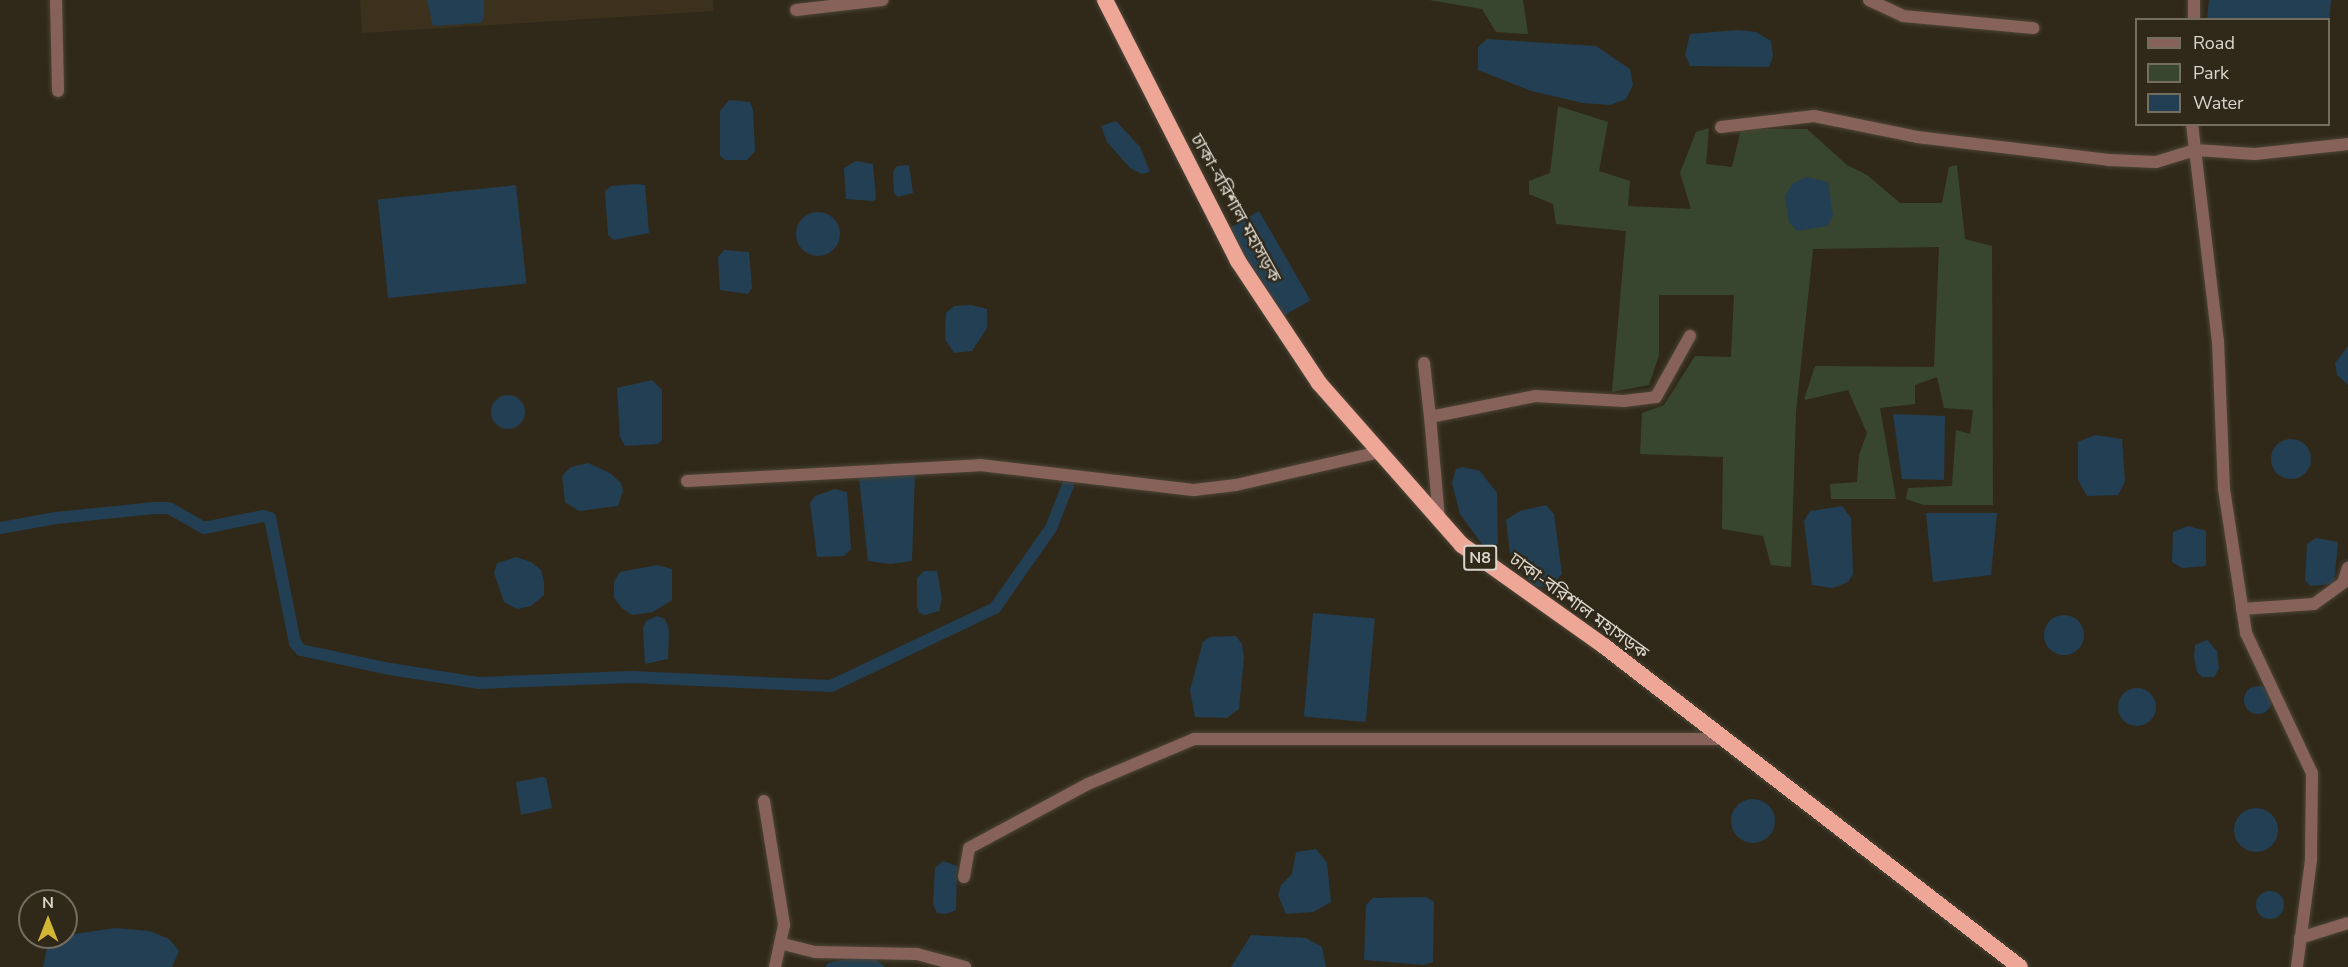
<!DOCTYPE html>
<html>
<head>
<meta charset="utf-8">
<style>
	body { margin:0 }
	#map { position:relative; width:2348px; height:967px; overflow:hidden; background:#30291a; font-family:"Nunito Sans","Noto Sans Bengali",sans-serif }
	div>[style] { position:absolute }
	.built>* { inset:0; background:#3c311c }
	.green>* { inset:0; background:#39462f }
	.water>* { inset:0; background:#233f53; transform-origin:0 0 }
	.round { border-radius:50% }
	.canal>* { height:12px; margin:-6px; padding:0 6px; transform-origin:6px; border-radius:6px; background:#233f53 }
	.roads { filter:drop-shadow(0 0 2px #4b4536) drop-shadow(0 0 2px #4b4536) }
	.minor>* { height:12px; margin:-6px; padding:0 6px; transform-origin:6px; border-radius:6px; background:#86625a }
	.trunk>* { height:16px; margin:-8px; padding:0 8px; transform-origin:8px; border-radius:8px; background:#eea697 }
	span { translate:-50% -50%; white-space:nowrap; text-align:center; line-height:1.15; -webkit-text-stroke:4.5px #30291a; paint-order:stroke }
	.shield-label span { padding:2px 4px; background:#30291a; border:2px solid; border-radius:4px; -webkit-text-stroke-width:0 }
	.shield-label { font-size:16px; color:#dad5cc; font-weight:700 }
	.street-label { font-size:18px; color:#dad5cc }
	.legend { position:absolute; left:2135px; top:18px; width:195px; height:108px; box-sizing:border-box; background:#30291a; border:2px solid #746e61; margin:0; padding:8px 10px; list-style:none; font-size:18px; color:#dad5cc }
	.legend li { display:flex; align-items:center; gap:12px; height:30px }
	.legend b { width:30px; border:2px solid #746e61 }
	.north { position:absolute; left:18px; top:889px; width:60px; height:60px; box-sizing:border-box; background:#30291a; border:2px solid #746e61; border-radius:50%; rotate:0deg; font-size:16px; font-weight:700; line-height:24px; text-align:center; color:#dad5cc }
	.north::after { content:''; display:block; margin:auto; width:21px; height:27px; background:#d4b635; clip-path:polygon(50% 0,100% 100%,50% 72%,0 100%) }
</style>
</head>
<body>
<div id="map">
	<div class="built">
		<i style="clip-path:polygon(360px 0,713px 0,714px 11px,362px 33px)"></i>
	</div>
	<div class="green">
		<i style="clip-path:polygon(1429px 0,1523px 0,1528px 34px,1496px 32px,1482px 9px)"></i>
		<i style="clip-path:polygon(1558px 106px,1608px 122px,1599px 171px,1630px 181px,1628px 206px,1691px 209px,1680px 173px,1696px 132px,1709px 128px,1706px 164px,1732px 167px,1741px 129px,1807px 129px,1847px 165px,1867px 175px,1900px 203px,1942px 203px,1949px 167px,1957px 165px,1965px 239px,1992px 246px,1993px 505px,1924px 505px,1906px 499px,1908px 488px,1952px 486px,1956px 430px,1970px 434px,1973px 410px,1944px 408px,1937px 377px,1915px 385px,1915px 404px,1880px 408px,1896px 499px,1831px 499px,1830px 484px,1857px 482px,1859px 455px,1867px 433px,1848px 390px,1804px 400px,1815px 366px,1934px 367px,1939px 247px,1813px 249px,1796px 412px,1791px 567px,1771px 565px,1763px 536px,1722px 529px,1723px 457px,1640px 454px,1642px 413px,1664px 405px,1695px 356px,1731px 357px,1734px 295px,1659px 295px,1659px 355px,1649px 385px,1612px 392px,1626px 231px,1556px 224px,1553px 204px,1529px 194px,1529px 181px,1550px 173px)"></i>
	</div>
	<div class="water">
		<i style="clip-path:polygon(427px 0,484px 0,484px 19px,480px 23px,433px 26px)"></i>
		<i style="clip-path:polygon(2209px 0,2331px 0,2329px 24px,2328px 20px,2207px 19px)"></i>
		<i style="clip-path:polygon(1738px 30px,1756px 32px,1771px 41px,1773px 56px,1769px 67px,1690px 66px,1685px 55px,1690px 34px)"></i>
		<i style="clip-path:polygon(1487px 39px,1596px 46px,1630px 69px,1633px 85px,1626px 99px,1610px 105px,1583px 103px,1531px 91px,1478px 70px,1478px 47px)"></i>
		<i style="clip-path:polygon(729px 100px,750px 102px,753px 110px,755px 151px,747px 160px,725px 160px,720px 156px,720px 111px)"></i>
		<i style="clip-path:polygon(1116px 121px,1140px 147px,1150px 172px,1142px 174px,1130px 168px,1107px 142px,1101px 126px)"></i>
		<i style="clip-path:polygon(856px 161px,873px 164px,876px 199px,873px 201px,846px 199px,844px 168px)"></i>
		<i style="clip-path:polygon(909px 165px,913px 193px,898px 197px,894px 193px,893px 172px,897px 166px)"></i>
		<i style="clip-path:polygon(1806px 177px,1828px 182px,1833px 216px,1827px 226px,1797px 231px,1789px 222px,1785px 196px,1792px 184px)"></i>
		<i style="clip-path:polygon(637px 184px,645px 185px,649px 233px,614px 240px,608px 235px,605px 191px,611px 186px)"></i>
		<i style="left:516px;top:185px;width:99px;height:139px;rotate:84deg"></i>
		<i style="left:1259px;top:211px;width:103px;height:35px;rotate:60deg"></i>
		<i class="round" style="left:796px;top:212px;width:44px;height:44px"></i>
		<i style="clip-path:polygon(724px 250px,749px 252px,752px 288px,748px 294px,720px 290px,718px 257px)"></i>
		<i style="clip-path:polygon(971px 305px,987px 309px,987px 328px,972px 351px,954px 353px,945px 339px,946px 313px,954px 306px)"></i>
		<i style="clip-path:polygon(2348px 346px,2348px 385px,2337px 375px,2335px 363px)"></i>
		<i style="clip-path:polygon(652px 380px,662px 390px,662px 440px,658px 444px,625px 446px,620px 437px,617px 388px)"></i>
		<i class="round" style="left:491px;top:395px;width:34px;height:34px"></i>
		<i style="clip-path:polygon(1893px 414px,1945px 416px,1944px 480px,1902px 479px)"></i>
		<i style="clip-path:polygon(2095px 435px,2122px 439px,2125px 482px,2118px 495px,2087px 496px,2078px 480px,2078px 442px)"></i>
		<i class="round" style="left:2271px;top:439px;width:40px;height:40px"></i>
		<i style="clip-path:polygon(588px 463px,610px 473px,621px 483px,623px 491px,618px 506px,579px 511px,565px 502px,562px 476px,571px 467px)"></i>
		<i style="clip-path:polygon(1463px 467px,1480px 471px,1497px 493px,1498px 544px,1484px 547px,1460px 514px,1452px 483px,1456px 469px)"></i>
		<i style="clip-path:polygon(915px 470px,912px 561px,891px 564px,868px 561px,859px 478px)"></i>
		<i style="clip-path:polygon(835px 489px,847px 492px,851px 549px,844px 556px,817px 557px,810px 503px,815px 496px)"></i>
		<i style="clip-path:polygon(1546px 505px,1554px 514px,1562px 574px,1550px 587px,1533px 586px,1510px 553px,1506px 520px,1520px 511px)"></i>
		<i style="clip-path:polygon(1842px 506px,1851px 518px,1853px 574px,1848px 582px,1833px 588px,1812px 585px,1804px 521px,1810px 511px)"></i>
		<i style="clip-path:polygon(1926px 513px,1997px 513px,1991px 575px,1933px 582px)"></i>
		<i style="clip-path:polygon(2188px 526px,2206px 531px,2206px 566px,2182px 568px,2172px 562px,2173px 532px)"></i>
		<i style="clip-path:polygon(2316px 538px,2338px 542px,2334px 584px,2310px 586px,2305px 580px,2307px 544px)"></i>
		<i style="clip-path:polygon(516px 557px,531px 562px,541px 570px,544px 582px,544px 595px,531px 606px,517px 609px,504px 602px,494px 573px,497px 563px)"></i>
		<i style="clip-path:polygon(657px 565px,672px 569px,672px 600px,653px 612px,632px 615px,623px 609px,614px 598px,614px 582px,620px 572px)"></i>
		<i style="clip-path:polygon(924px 571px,937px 571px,942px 598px,939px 611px,925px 615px,919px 613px,917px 606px,917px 578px)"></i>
		<i style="left:1313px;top:613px;width:62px;height:104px;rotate:5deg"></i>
		<i class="round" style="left:2044px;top:615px;width:40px;height:40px"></i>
		<i style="clip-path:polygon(657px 616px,665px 619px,669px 630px,668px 659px,645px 664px,643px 629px,646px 621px)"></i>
		<i style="clip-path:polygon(1236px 636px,1242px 644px,1244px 657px,1239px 709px,1227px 718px,1195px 717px,1190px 690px,1203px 642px,1210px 637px)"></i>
		<i style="clip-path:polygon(2207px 640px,2217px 651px,2219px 669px,2214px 677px,2202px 677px,2197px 672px,2194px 657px,2195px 645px)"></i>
		<i class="round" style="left:2244px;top:686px;width:28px;height:28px"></i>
		<i class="round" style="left:2118px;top:688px;width:38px;height:38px"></i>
		<i style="clip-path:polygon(542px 777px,546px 778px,552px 808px,521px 815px,516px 782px)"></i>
		<i class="round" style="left:1731px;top:799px;width:44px;height:44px"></i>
		<i class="round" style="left:2234px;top:808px;width:44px;height:44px"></i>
		<i style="clip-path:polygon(1316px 849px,1327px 863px,1331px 902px,1313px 912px,1286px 914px,1278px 895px,1281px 885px,1292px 874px,1296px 852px)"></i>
		<i style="clip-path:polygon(943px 861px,957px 866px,956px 910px,946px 914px,937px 913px,933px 904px,935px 868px)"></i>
		<i class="round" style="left:2256px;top:891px;width:28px;height:28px"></i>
		<i style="clip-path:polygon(1426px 897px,1434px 902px,1433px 962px,1423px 965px,1364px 960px,1366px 905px,1373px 898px)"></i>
		<i style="clip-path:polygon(115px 928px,150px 931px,169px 939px,179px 951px,172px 967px,43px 967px,49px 938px)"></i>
		<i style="clip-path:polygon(1251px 935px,1306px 938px,1322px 947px,1326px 967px,1231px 967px)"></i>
		<i style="clip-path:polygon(847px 959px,875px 959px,885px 967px,825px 967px,828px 963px)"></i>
	</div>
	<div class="canal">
		<i style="left:0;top:528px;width:57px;rotate:-10.1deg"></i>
		<i style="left:56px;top:518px;width:99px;rotate:-5.8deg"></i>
		<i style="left:154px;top:508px;width:15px"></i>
		<i style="left:169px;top:508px;width:40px;rotate:29.7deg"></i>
		<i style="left:204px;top:528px;width:60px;rotate:-11.5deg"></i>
		<i style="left:263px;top:516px;width:7px;rotate:16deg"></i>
		<i style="left:270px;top:518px;width:127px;rotate:78.7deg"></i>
		<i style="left:295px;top:643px;width:9px;rotate:49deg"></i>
		<i style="left:301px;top:650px;width:91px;rotate:12.1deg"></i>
		<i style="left:390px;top:669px;width:89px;rotate:9deg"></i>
		<i style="left:478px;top:683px;width:154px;rotate:-2.2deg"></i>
		<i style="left:632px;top:677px;width:199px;rotate:2.6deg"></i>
		<i style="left:831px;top:686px;width:182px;rotate:-25.4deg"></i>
		<i style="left:995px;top:608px;width:98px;rotate:-55deg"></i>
		<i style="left:1051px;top:528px;width:46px;rotate:-68.4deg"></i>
	</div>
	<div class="roads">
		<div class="minor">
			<i style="left:56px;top:0;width:91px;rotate:88.7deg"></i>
			<i style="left:1869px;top:0;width:38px;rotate:25deg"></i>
			<i style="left:1903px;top:16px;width:131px;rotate:5.3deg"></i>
			<i style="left:796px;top:10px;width:87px;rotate:-6.6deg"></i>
			<i style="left:2194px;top:20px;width:20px;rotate:-90deg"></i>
			<i style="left:2192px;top:124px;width:219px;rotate:83.2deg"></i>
			<i style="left:2218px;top:341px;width:148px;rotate:87.7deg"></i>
			<i style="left:2224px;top:489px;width:146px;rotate:81.3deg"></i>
			<i style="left:2246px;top:633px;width:155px;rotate:64.8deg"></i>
			<i style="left:2312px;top:773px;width:87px;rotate:90.7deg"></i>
			<i style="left:2311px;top:860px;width:108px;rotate:97.5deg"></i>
			<i style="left:1721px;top:127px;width:94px;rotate:-6.7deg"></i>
			<i style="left:1814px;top:116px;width:105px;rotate:11.5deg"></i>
			<i style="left:1917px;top:137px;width:193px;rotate:6.8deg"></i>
			<i style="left:2109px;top:160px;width:47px;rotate:2.4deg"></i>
			<i style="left:2156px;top:162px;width:41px;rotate:-17.1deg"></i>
			<i style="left:2195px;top:150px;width:60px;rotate:3.8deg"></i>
			<i style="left:2255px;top:154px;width:94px;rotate:-6.1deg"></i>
			<i style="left:1424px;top:363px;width:54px;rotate:83.7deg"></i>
			<i style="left:687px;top:481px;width:293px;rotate:-3.1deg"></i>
			<i style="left:980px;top:465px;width:215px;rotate:6.7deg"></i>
			<i style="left:1194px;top:490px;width:42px;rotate:-6.8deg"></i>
			<i style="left:1236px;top:485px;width:148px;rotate:-12.9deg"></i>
			<i style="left:1439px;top:519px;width:102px;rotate:-95deg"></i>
			<i style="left:1430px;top:417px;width:107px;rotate:-11.3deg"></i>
			<i style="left:1535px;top:396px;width:89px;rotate:3.2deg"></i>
			<i style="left:1624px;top:401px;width:32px;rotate:-7deg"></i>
			<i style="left:1656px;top:397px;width:70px;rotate:-60.9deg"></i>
			<i style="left:2242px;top:609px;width:72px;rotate:-4deg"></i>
			<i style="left:2314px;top:604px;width:36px;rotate:-36deg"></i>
			<i style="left:2343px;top:583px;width:16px;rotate:-72deg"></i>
			<i style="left:764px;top:801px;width:126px;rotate:80.8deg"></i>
			<i style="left:784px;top:925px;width:43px;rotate:102.1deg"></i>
			<i style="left:964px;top:877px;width:29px;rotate:-80deg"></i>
			<i style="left:969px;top:848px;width:135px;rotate:-28.3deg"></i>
			<i style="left:1088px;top:784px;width:115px;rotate:-23deg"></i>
			<i style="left:1194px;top:739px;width:532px"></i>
			<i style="left:2300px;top:938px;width:50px;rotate:-17.4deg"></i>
			<i style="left:783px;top:944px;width:33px;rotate:14deg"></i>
			<i style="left:815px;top:952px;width:102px;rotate:1.1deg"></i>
			<i style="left:917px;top:954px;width:50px;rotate:15.2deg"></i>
		</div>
		<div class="trunk">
			<i style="left:1105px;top:0;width:293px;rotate:63deg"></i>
			<i style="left:1238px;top:261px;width:146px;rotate:56.4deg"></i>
			<i style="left:1319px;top:383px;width:216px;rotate:48.6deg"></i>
			<i style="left:1462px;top:545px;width:174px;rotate:35.4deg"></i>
			<i style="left:1604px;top:646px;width:525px;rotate:37.66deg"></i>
		</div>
	</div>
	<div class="shield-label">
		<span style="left:1480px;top:558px">N8</span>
	</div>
	<div class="street-label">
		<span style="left:1236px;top:208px;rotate:61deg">ঢাকা-বরিশাল মহাসড়ক</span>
		<span style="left:1579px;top:606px;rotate:36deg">ঢাকা-বরিশাল মহাসড়ক</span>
	</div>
	<ul class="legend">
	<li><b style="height:8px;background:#86625a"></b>Road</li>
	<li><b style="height:16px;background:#39462f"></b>Park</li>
	<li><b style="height:16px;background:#233f53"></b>Water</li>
	</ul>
	<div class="north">N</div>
</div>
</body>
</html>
